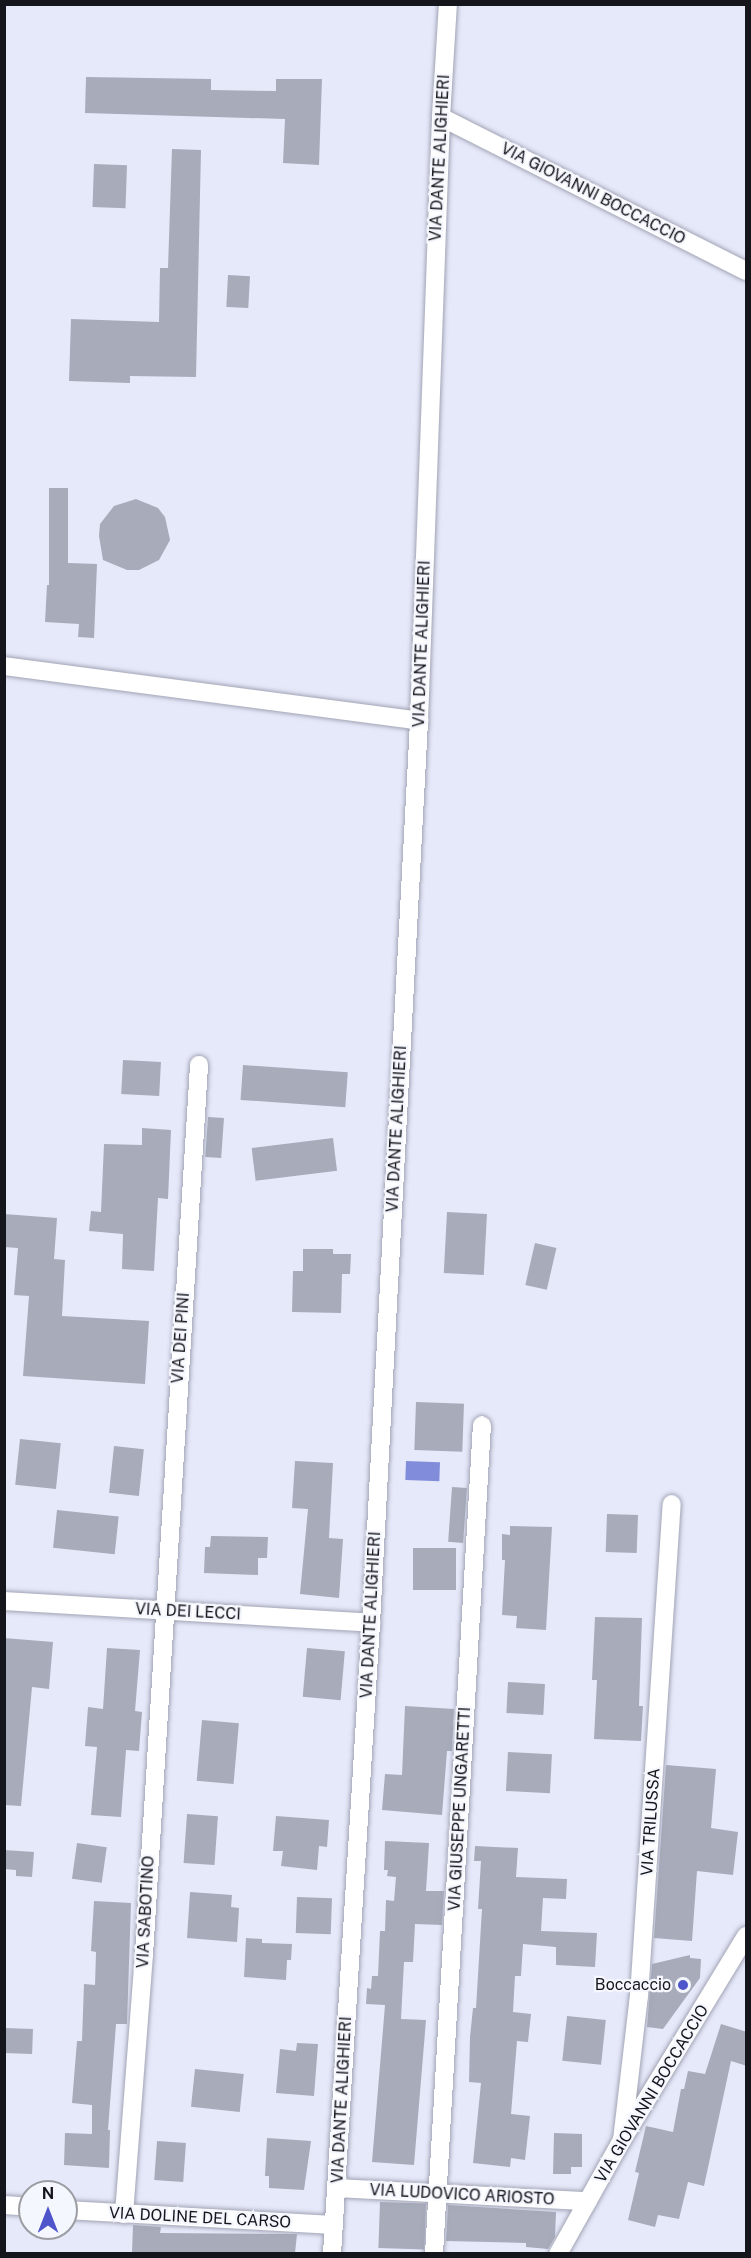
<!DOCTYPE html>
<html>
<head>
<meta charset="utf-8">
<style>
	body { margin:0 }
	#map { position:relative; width:751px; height:2258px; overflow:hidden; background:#e6e9fa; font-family:"Public Sans",sans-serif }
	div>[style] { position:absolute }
	.water>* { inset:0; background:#818dda; transform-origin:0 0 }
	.building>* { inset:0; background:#a7abba; transform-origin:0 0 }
	.roads { filter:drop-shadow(0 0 2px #a1a4b4) drop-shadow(0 0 2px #a1a4b4) }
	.minor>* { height:18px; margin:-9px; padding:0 9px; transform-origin:9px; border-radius:9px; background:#fff }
	.dots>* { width:16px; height:16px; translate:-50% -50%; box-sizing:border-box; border:3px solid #f5f7fe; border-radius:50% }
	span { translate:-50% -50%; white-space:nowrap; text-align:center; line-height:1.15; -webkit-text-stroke:4.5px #f5f7fe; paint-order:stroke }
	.street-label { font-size:16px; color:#15161b }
	.poi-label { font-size:16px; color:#15161b }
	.right { translate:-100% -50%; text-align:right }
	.frame { position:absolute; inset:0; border:6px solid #15161b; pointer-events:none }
	.north { position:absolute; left:18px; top:2180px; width:60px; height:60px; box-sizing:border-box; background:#f5f7fe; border:2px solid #9b9da3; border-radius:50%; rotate:0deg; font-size:16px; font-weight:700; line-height:24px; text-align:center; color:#15161b }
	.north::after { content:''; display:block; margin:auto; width:21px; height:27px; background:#4e54ca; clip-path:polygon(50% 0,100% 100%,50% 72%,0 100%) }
</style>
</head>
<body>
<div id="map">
	<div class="water">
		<i style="left:406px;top:1461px;width:34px;height:19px;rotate:2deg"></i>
	</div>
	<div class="building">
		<i style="clip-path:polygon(86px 77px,211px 79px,211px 90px,276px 91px,276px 79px,322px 79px,319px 165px,283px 163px,285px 119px,85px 113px)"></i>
		<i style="clip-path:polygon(172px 149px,201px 150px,196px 377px,130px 376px,130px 383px,69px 381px,71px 319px,159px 322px,160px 268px,168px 268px)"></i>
		<i style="left:94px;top:164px;width:33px;height:43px;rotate:2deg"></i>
		<i style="left:228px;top:275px;width:22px;height:32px;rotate:3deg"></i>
		<i style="clip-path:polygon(49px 488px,68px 488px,68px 563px,97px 564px,94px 638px,78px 637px,79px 624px,45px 622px,47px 585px,49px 585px)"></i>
		<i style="clip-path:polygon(136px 499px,158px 508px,165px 517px,170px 540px,159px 560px,139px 570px,127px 570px,103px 560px,99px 536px,100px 524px,114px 506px)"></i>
		<i style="left:123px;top:1060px;width:38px;height:34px;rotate:3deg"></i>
		<i style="left:243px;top:1065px;width:105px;height:35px;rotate:4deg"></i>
		<i style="left:208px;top:1117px;width:16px;height:40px;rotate:4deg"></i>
		<i style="clip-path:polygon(142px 1128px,171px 1130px,168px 1199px,158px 1198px,154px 1271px,122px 1269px,123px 1234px,89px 1231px,91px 1211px,101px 1212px,104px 1144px,142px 1145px)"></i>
		<i style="left:333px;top:1138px;width:33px;height:82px;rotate:83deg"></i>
		<i style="left:447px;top:1212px;width:40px;height:61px;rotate:3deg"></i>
		<i style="clip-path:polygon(4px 1214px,57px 1218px,54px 1259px,65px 1260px,62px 1316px,149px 1321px,145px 1384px,23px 1376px,29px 1296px,14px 1295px,18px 1248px,4px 1247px)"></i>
		<i style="left:535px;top:1243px;width:22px;height:43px;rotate:13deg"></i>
		<i style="clip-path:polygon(303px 1249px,333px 1249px,333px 1254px,351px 1254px,350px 1274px,342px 1274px,341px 1313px,292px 1312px,293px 1271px,303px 1271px)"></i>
		<i style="left:416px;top:1402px;width:48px;height:48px;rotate:2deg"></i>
		<i style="left:20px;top:1439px;width:41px;height:46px;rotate:6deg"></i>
		<i style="left:114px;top:1446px;width:30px;height:47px;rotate:6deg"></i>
		<i style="clip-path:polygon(295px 1461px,333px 1463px,329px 1538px,343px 1539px,339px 1598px,300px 1594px,308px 1509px,292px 1508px)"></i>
		<i style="left:452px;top:1487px;width:15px;height:55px;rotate:4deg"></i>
		<i style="left:57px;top:1510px;width:62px;height:38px;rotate:6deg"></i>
		<i style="left:607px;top:1514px;width:31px;height:38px;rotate:2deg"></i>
		<i style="clip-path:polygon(510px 1526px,552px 1527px,546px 1630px,516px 1628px,517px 1616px,502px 1615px,505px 1560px,502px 1560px,502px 1534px,510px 1535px)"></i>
		<i style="clip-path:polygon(211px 1536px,268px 1537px,267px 1558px,258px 1558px,258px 1575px,204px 1573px,205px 1547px,210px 1547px)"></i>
		<i style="left:413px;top:1548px;width:43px;height:42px"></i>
		<i style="clip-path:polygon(595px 1617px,642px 1618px,639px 1706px,643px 1706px,641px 1741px,594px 1739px,597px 1680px,592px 1680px)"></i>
		<i style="clip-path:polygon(4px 1638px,53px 1642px,49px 1689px,32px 1687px,21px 1806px,4px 1805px)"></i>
		<i style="clip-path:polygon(107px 1648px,140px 1650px,135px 1711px,142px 1712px,139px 1751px,126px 1750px,121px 1817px,91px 1815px,97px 1747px,85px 1746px,88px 1707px,103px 1709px)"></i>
		<i style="left:307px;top:1648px;width:38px;height:49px;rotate:5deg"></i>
		<i style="left:508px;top:1682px;width:37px;height:31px;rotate:3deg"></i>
		<i style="clip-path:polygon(405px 1706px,454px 1709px,452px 1751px,447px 1751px,442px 1815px,382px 1810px,385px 1774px,402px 1775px)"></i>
		<i style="left:202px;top:1720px;width:37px;height:61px;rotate:5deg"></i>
		<i style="left:508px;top:1752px;width:44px;height:39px;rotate:3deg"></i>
		<i style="clip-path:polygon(666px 1765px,716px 1769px,711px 1828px,738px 1832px,733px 1875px,697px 1871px,692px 1941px,654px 1938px)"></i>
		<i style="left:187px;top:1814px;width:31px;height:49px;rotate:4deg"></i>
		<i style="clip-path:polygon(276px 1816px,329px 1820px,327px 1847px,319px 1846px,317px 1870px,281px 1866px,283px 1851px,273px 1851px)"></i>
		<i style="clip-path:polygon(385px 1841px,429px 1843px,426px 1891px,444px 1891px,442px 1925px,415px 1924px,413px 1962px,404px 1962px,401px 2019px,426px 2020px,414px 2165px,372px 2162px,385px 2005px,366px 2004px,367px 1988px,371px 1989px,372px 1976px,378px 1976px,380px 1931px,385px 1931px,386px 1900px,394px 1901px,396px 1877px,387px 1876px,388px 1870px,384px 1870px)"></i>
		<i style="left:77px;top:1843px;width:30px;height:36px;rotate:8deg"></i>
		<i style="clip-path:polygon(475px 1846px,518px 1848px,516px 1877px,567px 1879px,566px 1899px,543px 1898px,541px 1931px,597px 1933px,595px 1967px,556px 1965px,556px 1947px,523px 1944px,521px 1976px,515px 1976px,513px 2012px,531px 2014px,528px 2042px,517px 2041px,511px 2114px,530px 2116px,525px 2160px,511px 2158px,510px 2167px,473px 2163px,481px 2083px,469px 2082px,470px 2037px,473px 2008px,476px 2008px,482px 1909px,478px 1909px,481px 1861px,474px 1861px)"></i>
		<i style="clip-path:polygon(4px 1850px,34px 1852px,32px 1877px,16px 1876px,16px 1870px,4px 1869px)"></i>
		<i style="clip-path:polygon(190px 1892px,232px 1895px,231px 1907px,239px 1908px,237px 1942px,187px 1938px)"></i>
		<i style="left:297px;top:1897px;width:35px;height:36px;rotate:2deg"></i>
		<i style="clip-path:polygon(94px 1901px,131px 1903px,127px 2024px,116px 2024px,108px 2130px,110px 2130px,109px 2168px,64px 2165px,65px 2133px,92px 2134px,92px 2105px,72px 2103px,77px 2041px,82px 2041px,84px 1984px,95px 1985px,96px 1952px,91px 1951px)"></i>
		<i style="clip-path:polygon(246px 1938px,262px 1939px,262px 1943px,292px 1944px,291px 1960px,287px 1960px,286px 1980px,244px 1977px)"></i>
		<i style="clip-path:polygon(690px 1955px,690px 1958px,701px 1959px,700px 1978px,663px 2029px,647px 2027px,652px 1964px)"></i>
		<i style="left:567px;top:2016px;width:39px;height:45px;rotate:6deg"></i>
		<i style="clip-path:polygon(721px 2024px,747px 2032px,747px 2066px,731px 2061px,704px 2186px,688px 2182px,679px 2219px,658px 2215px,655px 2227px,628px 2220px,639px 2173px,635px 2172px,646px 2126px,673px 2132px,681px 2089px,684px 2089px,688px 2071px,705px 2074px)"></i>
		<i style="left:4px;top:2028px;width:29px;height:25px;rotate:2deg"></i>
		<i style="clip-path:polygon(297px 2043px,318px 2044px,314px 2096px,276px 2093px,280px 2049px,296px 2051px)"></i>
		<i style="left:195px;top:2069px;width:49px;height:38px;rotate:6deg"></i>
		<i style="clip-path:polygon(554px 2133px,582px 2134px,582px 2167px,571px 2167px,571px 2174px,553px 2174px)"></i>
		<i style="clip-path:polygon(267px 2138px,311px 2141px,304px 2190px,269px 2188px,269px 2176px,265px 2176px)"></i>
		<i style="left:157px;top:2141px;width:29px;height:39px;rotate:4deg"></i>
		<i style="left:380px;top:2202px;width:46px;height:46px;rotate:2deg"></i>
		<i style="clip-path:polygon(448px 2205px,556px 2212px,555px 2237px,548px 2249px,526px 2247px,526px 2243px,446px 2241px)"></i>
		<i style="clip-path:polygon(133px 2225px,161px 2227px,160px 2233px,297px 2234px,295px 2253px,132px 2253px)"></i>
	</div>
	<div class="roads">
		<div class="minor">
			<i style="left:441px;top:117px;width:342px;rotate:26.8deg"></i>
			<i style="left:4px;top:666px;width:419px;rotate:7.5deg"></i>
			<i style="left:4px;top:1601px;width:368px;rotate:3.4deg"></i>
			<i style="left:622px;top:2140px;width:145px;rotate:-83.3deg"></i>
			<i style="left:639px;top:1996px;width:493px;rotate:-86.2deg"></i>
			<i style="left:336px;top:2188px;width:252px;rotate:3deg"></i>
			<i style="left:4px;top:2205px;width:26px;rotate:4deg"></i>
			<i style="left:66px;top:2210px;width:268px;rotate:3.2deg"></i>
			<i style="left:124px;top:2214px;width:260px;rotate:-85.6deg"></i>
			<i style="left:144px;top:1955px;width:892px;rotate:-86.46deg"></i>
			<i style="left:332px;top:2254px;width:632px;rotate:-86.46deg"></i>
			<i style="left:371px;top:1623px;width:903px;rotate:-86.95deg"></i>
			<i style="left:419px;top:721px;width:604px;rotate:-87.91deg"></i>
			<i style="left:441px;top:117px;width:113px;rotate:-86.5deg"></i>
			<i style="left:434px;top:2254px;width:830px;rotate:-86.69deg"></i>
			<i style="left:558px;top:2254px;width:131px;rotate:-60.7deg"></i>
			<i style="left:622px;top:2140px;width:239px;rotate:-58.7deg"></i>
		</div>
	</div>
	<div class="dots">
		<i style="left:683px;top:1985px;background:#4e54ca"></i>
	</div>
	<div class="street-label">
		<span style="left:440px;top:158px;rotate:-87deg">VIA DANTE ALIGHIERI</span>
		<span style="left:593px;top:194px;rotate:27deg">VIA GIOVANNI BOCCACCIO</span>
		<span style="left:422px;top:644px;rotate:-88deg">VIA DANTE ALIGHIERI</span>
		<span style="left:397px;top:1129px;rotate:-87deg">VIA DANTE ALIGHIERI</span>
		<span style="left:181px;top:1338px;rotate:-86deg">VIA DEI PINI</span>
		<span style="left:188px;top:1612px;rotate:3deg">VIA DEI LECCI</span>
		<span style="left:371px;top:1615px;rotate:-87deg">VIA DANTE ALIGHIERI</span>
		<span style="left:460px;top:1809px;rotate:-87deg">VIA GIUSEPPE UNGARETTI</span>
		<span style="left:651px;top:1822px;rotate:-86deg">VIA TRILUSSA</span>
		<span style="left:146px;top:1912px;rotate:-87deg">VIA SABOTINO</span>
		<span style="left:652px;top:2094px;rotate:-59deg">VIA GIOVANNI BOCCACCIO</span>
		<span style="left:342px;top:2100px;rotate:-87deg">VIA DANTE ALIGHIERI</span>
		<span style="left:462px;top:2195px;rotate:3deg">VIA LUDOVICO ARIOSTO</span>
		<span style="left:200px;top:2218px;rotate:3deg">VIA DOLINE DEL CARSO</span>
	</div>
	<div class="poi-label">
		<span class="right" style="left:671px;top:1985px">Boccaccio</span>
	</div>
	<div class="frame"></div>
	<div class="north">N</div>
</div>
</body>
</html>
